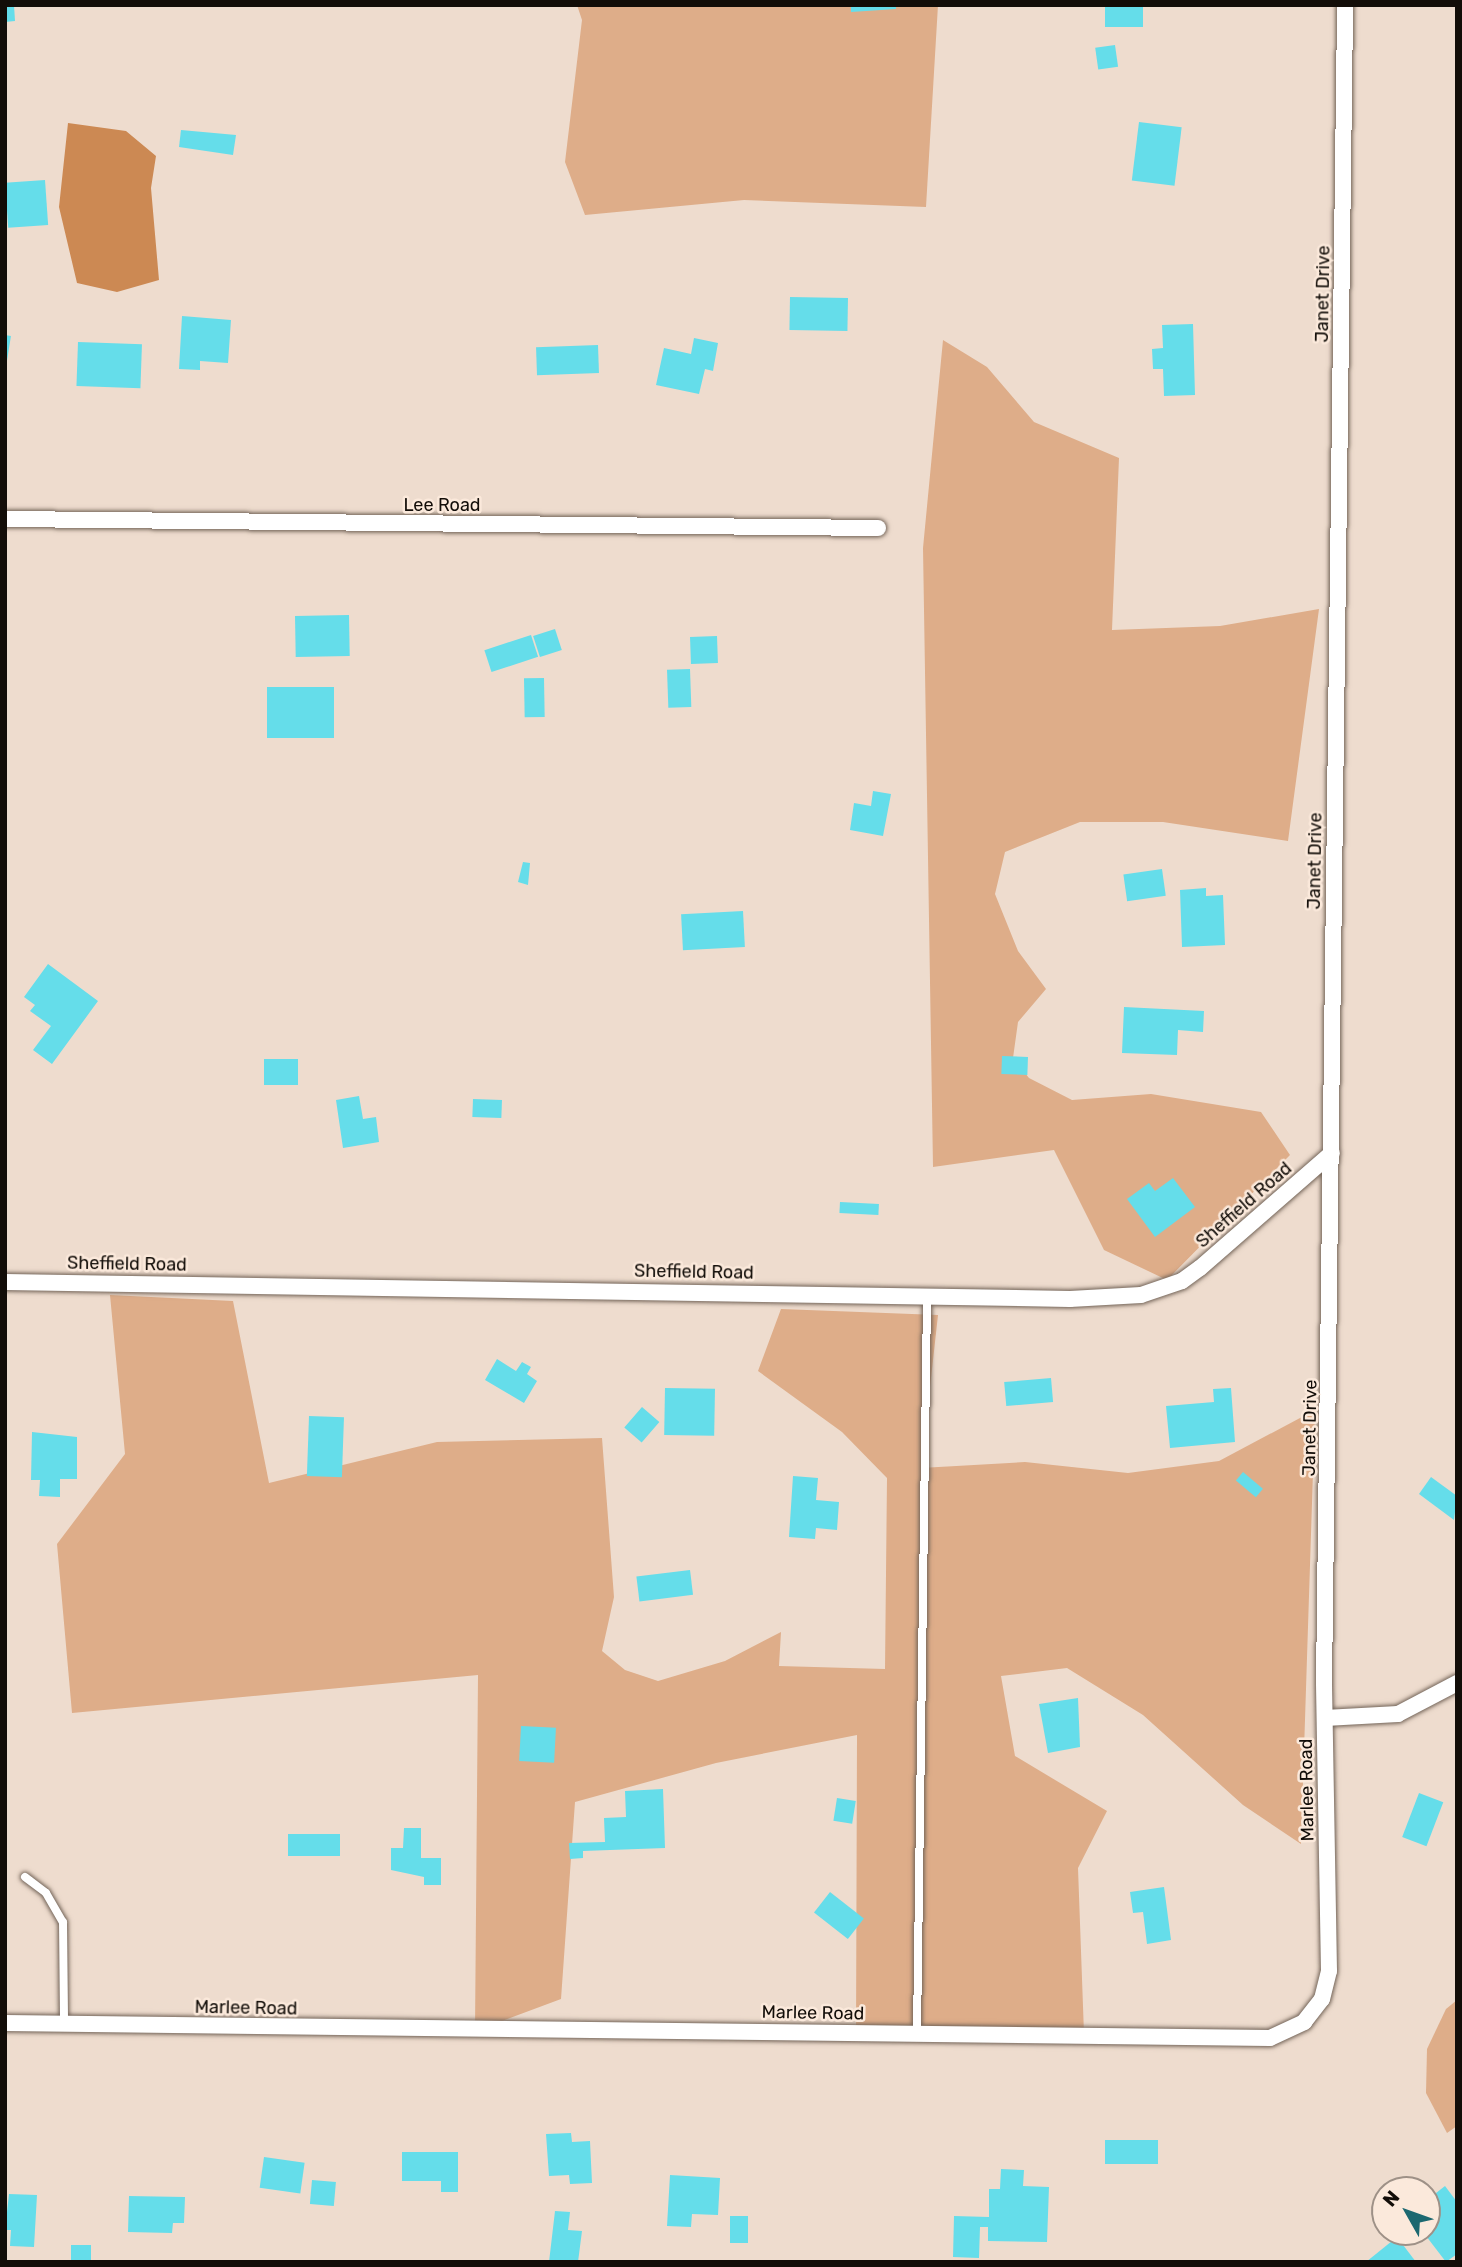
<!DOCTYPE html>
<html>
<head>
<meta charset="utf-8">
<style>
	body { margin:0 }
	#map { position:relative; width:1462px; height:2267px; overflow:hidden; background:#eedcce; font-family:Rubik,sans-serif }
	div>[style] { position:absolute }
	.green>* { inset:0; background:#dead89 }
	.water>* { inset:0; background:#cc8953 }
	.building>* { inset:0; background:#65ddea; transform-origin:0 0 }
	.roads { filter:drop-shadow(0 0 2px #736458) drop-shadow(0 0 2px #736458) }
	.service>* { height:8px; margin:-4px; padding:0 4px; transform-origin:4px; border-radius:4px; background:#fff }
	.minor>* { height:16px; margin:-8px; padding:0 8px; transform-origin:8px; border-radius:8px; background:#fff }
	span { translate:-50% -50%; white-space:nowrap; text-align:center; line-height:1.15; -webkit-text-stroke:5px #fbe9db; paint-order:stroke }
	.street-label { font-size:18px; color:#120d08 }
	.frame { position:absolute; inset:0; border:7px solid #120d08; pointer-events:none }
	.north { position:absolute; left:1371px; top:2176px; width:70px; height:70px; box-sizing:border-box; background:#fbe9db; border:2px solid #9e9187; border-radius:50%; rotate:310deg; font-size:19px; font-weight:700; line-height:28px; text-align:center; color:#120d08 }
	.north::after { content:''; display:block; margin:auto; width:24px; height:32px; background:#1c6870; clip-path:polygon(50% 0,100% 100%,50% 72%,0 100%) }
</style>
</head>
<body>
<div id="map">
	<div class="green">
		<i style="clip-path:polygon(577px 5px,938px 5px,926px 207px,744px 200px,585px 215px,565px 162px,582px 20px)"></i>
		<i style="clip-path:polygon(943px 340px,987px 367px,1034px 422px,1119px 458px,1112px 630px,1220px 626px,1319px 609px,1288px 841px,1163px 822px,1080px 822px,1005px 852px,995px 894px,1018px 951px,1046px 989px,1018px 1022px,1013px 1058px,1029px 1078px,1072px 1100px,1151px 1094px,1261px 1112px,1290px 1155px,1167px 1280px,1104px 1250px,1054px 1150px,933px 1167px,923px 548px)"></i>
		<i style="clip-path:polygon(110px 1295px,233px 1301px,269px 1483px,437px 1442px,602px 1438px,614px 1597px,602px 1651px,625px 1670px,658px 1681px,725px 1661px,781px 1632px,779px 1666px,885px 1669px,887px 1478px,842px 1432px,758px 1371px,781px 1309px,938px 1315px,921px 1468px,1025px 1462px,1128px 1473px,1219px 1461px,1315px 1410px,1301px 1844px,1243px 1805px,1143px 1715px,1067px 1668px,1001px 1676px,1015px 1756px,1107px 1811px,1078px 1868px,1084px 2034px,856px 2038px,857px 1735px,716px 1763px,575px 1802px,561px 1999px,475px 2031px,478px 1675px,72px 1713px,57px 1544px,125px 1454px)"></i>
		<i style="clip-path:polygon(1457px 2000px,1457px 2126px,1447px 2133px,1426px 2093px,1427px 2049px,1446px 2009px)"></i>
	</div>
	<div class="water">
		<i style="clip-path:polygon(68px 123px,126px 131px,156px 156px,151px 188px,159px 280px,117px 292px,77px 283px,59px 207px)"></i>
	</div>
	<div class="building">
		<i style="clip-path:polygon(5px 5px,14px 5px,15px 21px,5px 22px)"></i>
		<i style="clip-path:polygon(851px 5px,896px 5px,896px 9px,851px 12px)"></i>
		<i style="left:1105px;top:5px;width:38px;height:22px"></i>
		<i style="left:1115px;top:45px;width:22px;height:20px;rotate:82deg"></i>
		<i style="left:1139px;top:122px;width:43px;height:59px;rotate:7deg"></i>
		<i style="clip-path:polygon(181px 130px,236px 135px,233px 155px,179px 147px)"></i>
		<i style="left:45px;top:180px;width:45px;height:40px;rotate:86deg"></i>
		<i style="left:790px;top:297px;width:58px;height:33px;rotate:1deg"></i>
		<i style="clip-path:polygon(182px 316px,231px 320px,228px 363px,200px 361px,200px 370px,179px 369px)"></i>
		<i style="clip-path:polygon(1193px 324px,1195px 395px,1164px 396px,1163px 369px,1153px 369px,1152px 349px,1163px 348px,1162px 325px)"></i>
		<i style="left:5px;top:335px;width:6px;height:42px;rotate:9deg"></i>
		<i style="clip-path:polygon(694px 338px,718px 343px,713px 371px,705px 369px,699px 394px,656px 385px,664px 348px,691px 354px)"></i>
		<i style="left:78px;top:342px;width:64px;height:44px;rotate:2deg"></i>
		<i style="left:598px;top:345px;width:28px;height:62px;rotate:88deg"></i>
		<i style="left:349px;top:615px;width:41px;height:54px;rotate:89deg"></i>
		<i style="left:555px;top:629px;width:22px;height:23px;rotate:72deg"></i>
		<i style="left:531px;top:635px;width:23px;height:49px;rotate:72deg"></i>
		<i style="left:717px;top:636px;width:27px;height:27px;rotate:88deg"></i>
		<i style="left:690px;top:669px;width:38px;height:23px;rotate:88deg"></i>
		<i style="left:544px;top:678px;width:39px;height:20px;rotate:89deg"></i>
		<i style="left:267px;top:687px;width:67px;height:51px"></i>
		<i style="clip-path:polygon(873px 791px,891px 794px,883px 836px,850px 830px,854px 803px,871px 806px)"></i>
		<i style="clip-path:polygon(523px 862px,530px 863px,528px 885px,518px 882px)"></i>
		<i style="left:1162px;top:869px;width:27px;height:39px;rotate:82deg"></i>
		<i style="clip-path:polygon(1206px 888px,1206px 896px,1223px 895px,1225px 945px,1182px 947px,1180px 890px)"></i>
		<i style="left:743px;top:911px;width:36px;height:62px;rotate:87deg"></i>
		<i style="clip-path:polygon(48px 964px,98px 1001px,52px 1064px,33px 1050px,51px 1026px,30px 1011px,35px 1005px,24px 997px)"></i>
		<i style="clip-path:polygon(1124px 1007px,1204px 1011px,1203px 1032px,1178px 1030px,1177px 1055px,1122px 1053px)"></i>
		<i style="left:1002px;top:1056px;width:26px;height:18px;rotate:2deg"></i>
		<i style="left:264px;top:1059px;width:34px;height:26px"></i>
		<i style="clip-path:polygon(359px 1096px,363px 1119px,376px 1117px,379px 1142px,343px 1148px,336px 1100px)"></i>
		<i style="left:473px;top:1099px;width:29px;height:18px;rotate:2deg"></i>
		<i style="clip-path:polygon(1173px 1178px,1195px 1207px,1155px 1237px,1127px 1199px,1149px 1183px,1155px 1191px)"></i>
		<i style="left:840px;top:1202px;width:39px;height:11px;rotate:3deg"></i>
		<i style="clip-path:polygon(497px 1359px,516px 1371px,522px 1362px,531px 1367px,527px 1374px,537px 1381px,524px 1403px,485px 1380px)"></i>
		<i style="left:1051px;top:1378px;width:24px;height:47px;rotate:85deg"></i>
		<i style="left:665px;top:1388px;width:50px;height:47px;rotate:1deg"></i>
		<i style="clip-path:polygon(1231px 1388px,1235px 1442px,1170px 1448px,1166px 1406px,1214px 1402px,1213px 1389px)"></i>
		<i style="left:642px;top:1407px;width:23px;height:27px;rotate:41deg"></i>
		<i style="left:309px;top:1416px;width:35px;height:60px;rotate:2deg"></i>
		<i style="clip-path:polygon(32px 1432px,77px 1437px,77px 1479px,60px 1479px,60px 1497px,39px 1496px,40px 1480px,31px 1480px)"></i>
		<i style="left:1243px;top:1472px;width:26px;height:11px;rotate:40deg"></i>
		<i style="clip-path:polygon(793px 1476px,818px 1478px,816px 1500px,839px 1502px,837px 1530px,816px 1528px,815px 1539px,789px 1537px)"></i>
		<i style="clip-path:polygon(1431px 1477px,1457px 1496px,1454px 1520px,1419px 1494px)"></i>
		<i style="left:690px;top:1570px;width:25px;height:54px;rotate:83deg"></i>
		<i style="clip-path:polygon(1078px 1698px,1080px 1747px,1048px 1753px,1039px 1704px)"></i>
		<i style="left:521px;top:1726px;width:35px;height:35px;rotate:3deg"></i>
		<i style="clip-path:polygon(663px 1789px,665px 1848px,583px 1851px,583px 1858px,570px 1859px,569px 1843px,605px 1842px,604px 1818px,626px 1817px,625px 1791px)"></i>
		<i style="left:1419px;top:1793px;width:26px;height:47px;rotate:21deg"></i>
		<i style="left:837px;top:1798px;width:19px;height:23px;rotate:9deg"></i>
		<i style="clip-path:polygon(404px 1828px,421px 1828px,421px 1858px,441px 1858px,441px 1885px,424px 1885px,424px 1877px,391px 1870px,391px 1848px,403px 1848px)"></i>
		<i style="left:288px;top:1834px;width:52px;height:22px"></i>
		<i style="clip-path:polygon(1164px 1887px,1171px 1940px,1147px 1944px,1143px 1912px,1133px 1913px,1130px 1892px)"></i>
		<i style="left:830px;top:1892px;width:43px;height:26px;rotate:38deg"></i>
		<i style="clip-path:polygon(571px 2133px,572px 2142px,590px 2141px,592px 2183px,570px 2184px,569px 2175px,549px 2176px,546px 2134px)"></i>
		<i style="left:1105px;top:2140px;width:53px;height:24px"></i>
		<i style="clip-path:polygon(402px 2152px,458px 2152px,458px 2192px,441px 2192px,441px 2181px,402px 2181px)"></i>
		<i style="left:264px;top:2157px;width:41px;height:31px;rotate:8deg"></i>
		<i style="clip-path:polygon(1001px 2169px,1024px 2170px,1023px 2186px,1049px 2187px,1047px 2242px,988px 2241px,988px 2227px,980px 2227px,979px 2258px,953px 2257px,954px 2216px,989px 2217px,989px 2189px,1000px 2189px)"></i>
		<i style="clip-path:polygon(670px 2175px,720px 2178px,718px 2215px,692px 2214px,691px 2227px,667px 2226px)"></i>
		<i style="left:312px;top:2180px;width:24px;height:24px;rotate:5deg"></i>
		<i style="clip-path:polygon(1445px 2186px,1457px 2202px,1457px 2254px,1446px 2262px,1423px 2232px,1427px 2200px)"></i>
		<i style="clip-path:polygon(9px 2194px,37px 2195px,34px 2247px,10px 2246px,11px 2230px,5px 2230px)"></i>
		<i style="clip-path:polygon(129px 2196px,185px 2197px,184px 2223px,173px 2223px,172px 2233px,128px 2232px)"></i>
		<i style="clip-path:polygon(555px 2211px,570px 2212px,568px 2230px,582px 2231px,578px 2262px,549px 2262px)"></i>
		<i style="left:730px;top:2216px;width:18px;height:27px"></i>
		<i style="clip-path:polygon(1397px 2237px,1416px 2262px,1366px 2262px)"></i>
		<i style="left:71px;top:2245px;width:20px;height:17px"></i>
	</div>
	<div class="roads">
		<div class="service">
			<i style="left:25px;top:1877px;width:26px;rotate:37deg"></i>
			<i style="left:46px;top:1893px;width:34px;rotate:60deg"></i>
			<i style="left:63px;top:1922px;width:102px;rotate:89.4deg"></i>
			<i style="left:917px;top:2033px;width:738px;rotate:-89.22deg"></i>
		</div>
		<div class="minor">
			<i style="left:5px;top:519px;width:873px;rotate:0.59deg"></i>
			<i style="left:5px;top:1282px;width:1065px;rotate:0.91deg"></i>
			<i style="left:1070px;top:1299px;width:71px;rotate:-3.2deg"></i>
			<i style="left:1141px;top:1295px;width:43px;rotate:-18.9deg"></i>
			<i style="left:1182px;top:1281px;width:22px;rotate:-36deg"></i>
			<i style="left:1200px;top:1268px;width:175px;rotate:-41.1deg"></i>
			<i style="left:1325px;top:1718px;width:73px;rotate:-3.1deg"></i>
			<i style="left:1398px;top:1714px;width:67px;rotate:-27.7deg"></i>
			<i style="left:5px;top:2023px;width:1265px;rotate:0.68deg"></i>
			<i style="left:1270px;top:2038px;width:38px;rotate:-25deg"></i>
			<i style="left:1304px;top:2022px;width:29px;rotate:-52deg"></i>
			<i style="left:1322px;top:1999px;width:29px;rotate:-76deg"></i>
			<i style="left:1329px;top:1971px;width:288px;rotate:-91deg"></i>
			<i style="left:1324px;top:1683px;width:1678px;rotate:-89.28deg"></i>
		</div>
	</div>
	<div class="street-label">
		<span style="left:1323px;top:294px;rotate:-89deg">Janet Drive</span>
		<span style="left:442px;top:505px">Lee Road</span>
		<span style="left:1315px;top:861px;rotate:-89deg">Janet Drive</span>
		<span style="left:1244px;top:1205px;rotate:-41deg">Sheffield Road</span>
		<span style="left:127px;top:1264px;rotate:1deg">Sheffield Road</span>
		<span style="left:694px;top:1272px;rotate:1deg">Sheffield Road</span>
		<span style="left:1310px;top:1428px;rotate:-89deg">Janet Drive</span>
		<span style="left:1307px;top:1790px;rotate:-91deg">Marlee Road</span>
		<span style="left:246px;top:2008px;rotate:1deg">Marlee Road</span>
		<span style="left:813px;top:2013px;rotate:1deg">Marlee Road</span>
	</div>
	<div class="frame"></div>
	<div class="north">N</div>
</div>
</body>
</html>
